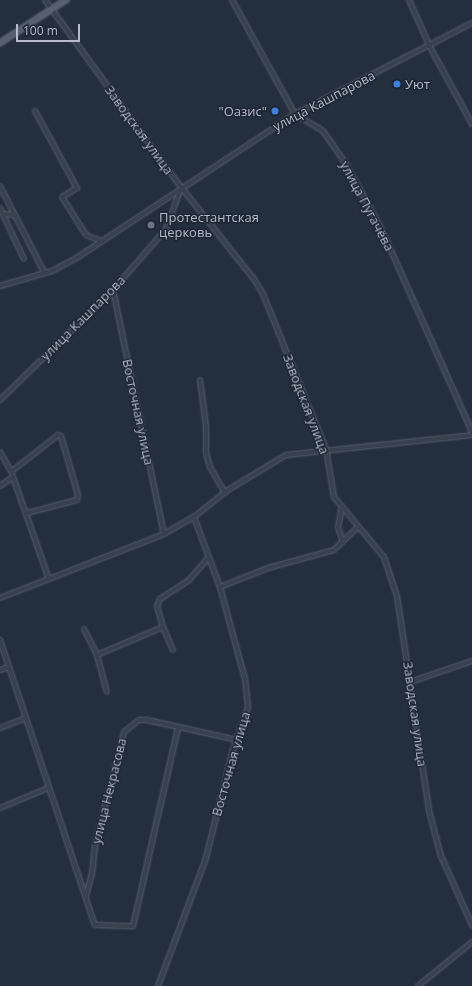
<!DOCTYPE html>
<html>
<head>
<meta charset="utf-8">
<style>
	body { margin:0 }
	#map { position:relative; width:472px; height:986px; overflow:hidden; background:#242f3e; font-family:"Open Sans",sans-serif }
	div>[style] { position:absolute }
	.roads { filter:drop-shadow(0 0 1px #565f6c) drop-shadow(0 0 1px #565f6c) }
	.minor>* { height:4px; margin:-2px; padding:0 2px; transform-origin:2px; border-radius:2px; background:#38414e }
	.major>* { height:5.5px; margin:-2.75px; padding:0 2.75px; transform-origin:2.75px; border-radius:2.75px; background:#56606e }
	.dots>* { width:11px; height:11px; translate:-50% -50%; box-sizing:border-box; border:2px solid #1d2633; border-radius:50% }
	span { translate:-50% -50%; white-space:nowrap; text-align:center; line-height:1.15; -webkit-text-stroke:3px #1d2633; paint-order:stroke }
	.poi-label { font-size:13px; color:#b4bcc9 }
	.left { translate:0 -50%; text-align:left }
	.right { translate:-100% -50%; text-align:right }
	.street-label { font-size:13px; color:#b4bcc9 }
	.scale { position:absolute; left:16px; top:24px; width:64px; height:18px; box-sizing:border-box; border:2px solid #b4bcc9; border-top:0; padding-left:5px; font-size:12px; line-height:14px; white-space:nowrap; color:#b4bcc9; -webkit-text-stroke:3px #1d2633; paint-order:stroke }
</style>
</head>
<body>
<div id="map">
	<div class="roads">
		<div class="minor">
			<i style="left:45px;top:0;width:231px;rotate:54deg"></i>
			<i style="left:181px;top:187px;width:117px;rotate:51.6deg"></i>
			<i style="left:254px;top:279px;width:17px;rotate:59deg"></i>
			<i style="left:263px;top:294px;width:167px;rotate:67.9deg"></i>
			<i style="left:326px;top:449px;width:49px;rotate:80.5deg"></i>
			<i style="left:334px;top:497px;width:78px;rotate:50.2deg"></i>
			<i style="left:384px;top:557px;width:41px;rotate:71.6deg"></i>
			<i style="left:397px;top:596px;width:217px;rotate:81.5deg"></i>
			<i style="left:429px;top:811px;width:47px;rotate:75.1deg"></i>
			<i style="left:441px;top:856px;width:76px;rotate:65.8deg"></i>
			<i style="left:232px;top:0;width:130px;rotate:61.1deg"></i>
			<i style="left:295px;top:114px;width:33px;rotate:31deg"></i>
			<i style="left:323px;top:131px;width:40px;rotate:55.1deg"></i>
			<i style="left:346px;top:164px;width:71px;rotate:61.3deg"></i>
			<i style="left:380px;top:226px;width:226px;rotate:65.9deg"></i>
			<i style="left:409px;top:0;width:51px;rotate:65.9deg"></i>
			<i style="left:430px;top:47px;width:88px;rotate:61.4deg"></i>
			<i style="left:35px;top:111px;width:88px;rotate:61.4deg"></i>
			<i style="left:77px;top:188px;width:17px;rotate:149deg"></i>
			<i style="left:62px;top:197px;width:45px;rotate:57.7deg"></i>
			<i style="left:86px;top:235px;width:16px;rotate:22deg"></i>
			<i style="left:0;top:186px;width:97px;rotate:62.9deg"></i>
			<i style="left:0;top:208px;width:56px;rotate:64.8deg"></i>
			<i style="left:3px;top:214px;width:12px;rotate:5deg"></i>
			<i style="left:0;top:286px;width:54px;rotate:-16.1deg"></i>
			<i style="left:52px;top:271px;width:30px;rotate:-28deg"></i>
			<i style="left:78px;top:257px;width:260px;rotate:-33.4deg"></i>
			<i style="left:295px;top:114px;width:199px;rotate:-27.2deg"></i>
			<i style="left:113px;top:290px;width:249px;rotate:78.2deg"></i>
			<i style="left:200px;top:380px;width:46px;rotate:82.6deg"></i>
			<i style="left:206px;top:426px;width:27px;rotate:90deg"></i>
			<i style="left:206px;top:453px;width:15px;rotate:74deg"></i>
			<i style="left:210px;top:467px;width:30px;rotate:60deg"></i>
			<i style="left:0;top:400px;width:158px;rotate:-44.2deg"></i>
			<i style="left:113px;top:290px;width:81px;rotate:-49deg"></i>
			<i style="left:166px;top:229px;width:44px;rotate:-69.9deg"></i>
			<i style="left:0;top:452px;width:24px;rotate:60deg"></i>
			<i style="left:12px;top:471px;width:58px;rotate:-38deg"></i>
			<i style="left:58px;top:435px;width:3px;rotate:18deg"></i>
			<i style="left:61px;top:436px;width:61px;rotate:73.9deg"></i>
			<i style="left:78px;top:495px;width:5px;rotate:101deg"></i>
			<i style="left:77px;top:500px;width:52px;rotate:165.4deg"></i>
			<i style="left:0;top:486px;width:16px;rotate:-35deg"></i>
			<i style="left:13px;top:477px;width:108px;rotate:70.6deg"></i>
			<i style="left:342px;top:507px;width:20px;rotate:101deg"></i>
			<i style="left:338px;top:527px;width:16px;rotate:72deg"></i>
			<i style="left:220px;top:587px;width:52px;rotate:-21.6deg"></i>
			<i style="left:268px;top:568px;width:68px;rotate:-15.3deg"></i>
			<i style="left:334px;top:550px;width:33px;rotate:-44deg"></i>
			<i style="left:0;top:598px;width:176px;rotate:-21.3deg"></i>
			<i style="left:164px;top:534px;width:34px;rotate:-30deg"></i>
			<i style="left:194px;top:517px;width:43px;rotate:-38.5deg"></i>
			<i style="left:228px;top:490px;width:68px;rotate:-31.1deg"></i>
			<i style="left:286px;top:455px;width:187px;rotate:-6.1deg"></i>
			<i style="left:163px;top:627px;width:25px;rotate:67deg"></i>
			<i style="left:84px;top:629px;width:29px;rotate:63deg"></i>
			<i style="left:97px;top:655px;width:38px;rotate:75deg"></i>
			<i style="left:0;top:640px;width:300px;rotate:71.6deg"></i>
			<i style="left:95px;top:925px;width:38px;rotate:2deg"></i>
			<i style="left:133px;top:926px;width:203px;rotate:-77.2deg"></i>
			<i style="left:97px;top:655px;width:72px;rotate:-23deg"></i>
			<i style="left:163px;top:627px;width:22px;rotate:-106deg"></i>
			<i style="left:157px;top:606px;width:8px;rotate:-67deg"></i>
			<i style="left:160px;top:599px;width:35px;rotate:-33deg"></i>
			<i style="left:189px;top:580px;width:30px;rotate:-49deg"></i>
			<i style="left:0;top:670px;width:9px;rotate:-18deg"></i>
			<i style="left:410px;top:682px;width:65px;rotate:-18.7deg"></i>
			<i style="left:0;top:728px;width:28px;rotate:-21deg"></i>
			<i style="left:0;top:808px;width:52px;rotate:-22.6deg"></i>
			<i style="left:86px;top:896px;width:23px;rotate:-75deg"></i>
			<i style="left:92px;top:874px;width:29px;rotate:-84deg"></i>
			<i style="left:95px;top:845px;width:117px;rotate:-75.6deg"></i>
			<i style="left:124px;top:732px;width:19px;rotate:-39deg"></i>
			<i style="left:139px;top:720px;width:8px"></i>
			<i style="left:147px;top:720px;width:92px;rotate:12.5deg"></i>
			<i style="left:158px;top:986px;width:137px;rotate:-69.4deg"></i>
			<i style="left:206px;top:858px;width:108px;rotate:-76.1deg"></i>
			<i style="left:232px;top:753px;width:49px;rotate:-70.8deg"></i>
			<i style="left:248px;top:707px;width:28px;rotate:-96deg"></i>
			<i style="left:245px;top:679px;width:95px;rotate:-105.2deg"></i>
			<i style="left:220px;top:587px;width:75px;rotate:-110.4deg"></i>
			<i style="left:418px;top:986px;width:70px;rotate:-39.2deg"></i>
		</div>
		<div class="major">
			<i style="left:0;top:43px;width:79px;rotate:-33.1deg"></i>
		</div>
	</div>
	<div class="dots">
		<i style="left:397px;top:84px;background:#3f7fe0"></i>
		<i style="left:275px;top:111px;background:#3f7fe0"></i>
		<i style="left:151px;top:225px;background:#6b7280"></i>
	</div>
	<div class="poi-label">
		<span class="left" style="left:405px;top:84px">Уют</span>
		<span class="right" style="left:267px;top:111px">"Оазис"</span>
		<span class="left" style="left:159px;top:225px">Протестантская<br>церковь</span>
	</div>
	<div class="street-label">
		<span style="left:324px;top:101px;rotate:-28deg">улица Кашпарова</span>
		<span style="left:139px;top:130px;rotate:54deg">Заводская улица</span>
		<span style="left:367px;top:206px;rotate:62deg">улица Пугачёва</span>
		<span style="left:83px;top:318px;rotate:-45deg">улица Кашпарова</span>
		<span style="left:306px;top:404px;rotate:69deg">Заводская улица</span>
		<span style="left:138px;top:412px;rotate:78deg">Восточная улица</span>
		<span style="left:415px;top:714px;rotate:82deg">Заводская улица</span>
		<span style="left:231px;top:764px;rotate:-74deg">Восточная улица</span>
		<span style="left:109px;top:791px;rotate:-76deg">улица Некрасова</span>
	</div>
	<div class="scale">100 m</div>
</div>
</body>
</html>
